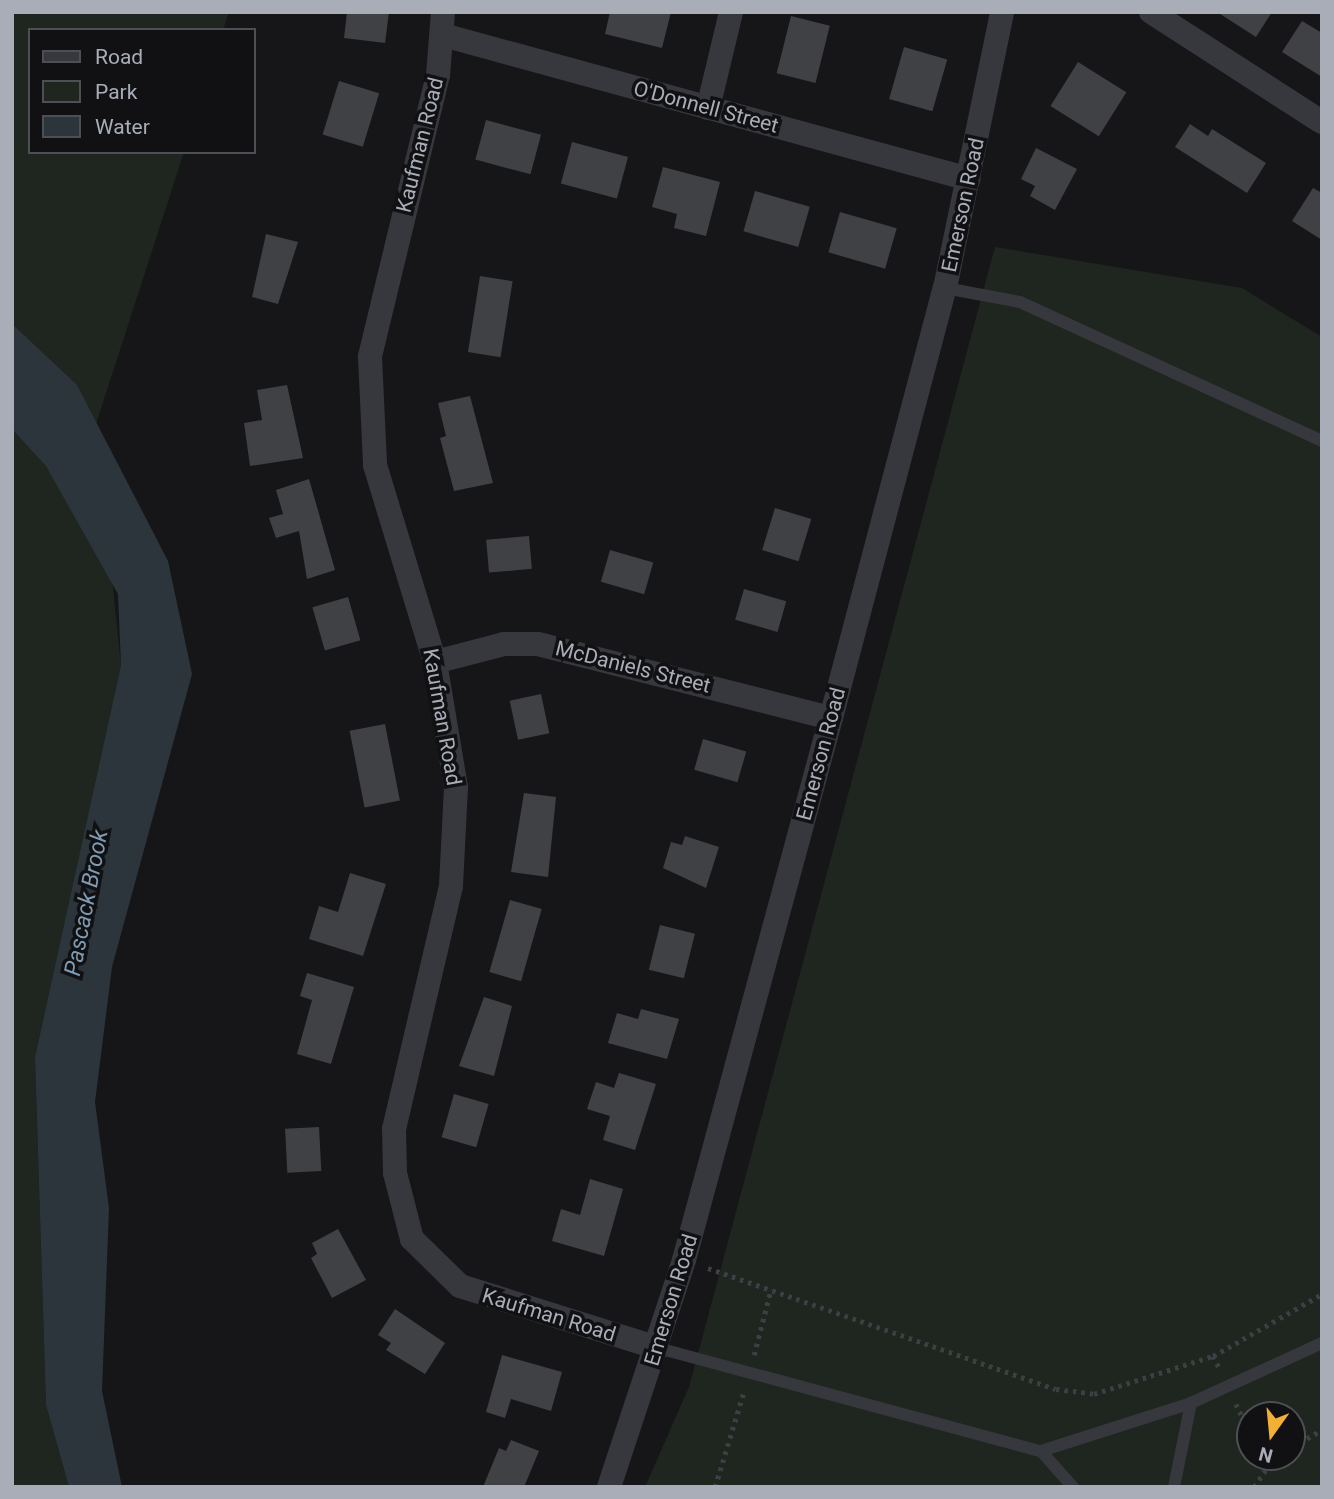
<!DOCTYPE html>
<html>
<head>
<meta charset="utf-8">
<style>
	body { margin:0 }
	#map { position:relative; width:1334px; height:1499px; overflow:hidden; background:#161618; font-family:Roboto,sans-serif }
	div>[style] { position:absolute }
	.green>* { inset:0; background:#1e261f }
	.water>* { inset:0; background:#2c353c }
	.building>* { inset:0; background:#404145; transform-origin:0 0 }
	.path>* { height:4.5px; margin-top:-2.25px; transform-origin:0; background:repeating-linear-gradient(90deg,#3d3f44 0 3.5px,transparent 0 8.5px) }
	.service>* { height:12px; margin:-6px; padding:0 6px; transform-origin:6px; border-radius:6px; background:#37383d }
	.minor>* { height:24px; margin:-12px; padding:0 12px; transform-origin:12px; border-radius:12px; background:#37383d }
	span { translate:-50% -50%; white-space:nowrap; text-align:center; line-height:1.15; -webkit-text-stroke:7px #111113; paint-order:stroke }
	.street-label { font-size:21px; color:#a8adb8 }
	.water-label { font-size:23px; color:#7f9bb3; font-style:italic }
	.frame { position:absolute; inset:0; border:14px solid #a8adb8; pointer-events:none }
	.legend { position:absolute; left:28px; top:28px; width:228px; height:126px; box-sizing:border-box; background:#111113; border:2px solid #4d4f55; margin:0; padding:9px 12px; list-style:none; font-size:21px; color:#a8adb8 }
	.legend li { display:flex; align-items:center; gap:14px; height:35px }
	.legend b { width:35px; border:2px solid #4d4f55 }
	.north { position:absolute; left:1236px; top:1401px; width:70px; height:70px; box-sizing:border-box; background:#111113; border:2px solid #4d4f55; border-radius:50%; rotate:195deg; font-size:19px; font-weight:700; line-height:28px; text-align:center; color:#a8adb8 }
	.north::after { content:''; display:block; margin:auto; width:24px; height:32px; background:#f2b134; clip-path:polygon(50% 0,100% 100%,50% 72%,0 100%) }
</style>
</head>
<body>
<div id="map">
	<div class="green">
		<i style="clip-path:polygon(12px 12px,229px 12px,223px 30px,30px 30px,30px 152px,184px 152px,96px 424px,121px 665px,35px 1057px,46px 1405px,69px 1487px,12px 1487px)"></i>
		<i style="clip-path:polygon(evenodd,995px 247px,1242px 288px,1322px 337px,1322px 1487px,645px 1487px,689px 1387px,995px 247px,1250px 1415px,1292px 1415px,1292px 1457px,1250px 1457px,1250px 1415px)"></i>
	</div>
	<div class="water">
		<i style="clip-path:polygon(12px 324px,77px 385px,168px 561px,192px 674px,112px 967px,95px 1102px,109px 1208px,102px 1391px,122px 1487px,69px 1487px,46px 1405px,35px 1057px,121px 665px,118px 594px,46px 466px,12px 429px)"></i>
	</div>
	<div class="building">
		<i style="clip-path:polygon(347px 12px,389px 12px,385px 43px,344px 38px)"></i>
		<i style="clip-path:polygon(610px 12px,671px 12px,662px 48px,605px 34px)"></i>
		<i style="clip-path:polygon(1217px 12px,1272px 12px,1256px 37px)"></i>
		<i style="left:791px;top:16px;width:40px;height:59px;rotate:14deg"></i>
		<i style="clip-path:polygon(1302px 21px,1322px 33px,1322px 77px,1282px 52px)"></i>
		<i style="left:904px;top:47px;width:45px;height:54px;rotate:16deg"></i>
		<i style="left:1078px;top:62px;width:57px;height:52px;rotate:32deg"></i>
		<i style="left:339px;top:81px;width:42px;height:56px;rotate:17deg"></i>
		<i style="left:486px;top:120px;width:57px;height:41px;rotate:15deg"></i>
		<i style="clip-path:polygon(1190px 124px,1208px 136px,1212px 129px,1266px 163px,1247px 193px,1175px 147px)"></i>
		<i style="left:572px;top:142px;width:58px;height:43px;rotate:15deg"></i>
		<i style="clip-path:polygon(1036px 148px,1077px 169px,1055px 210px,1030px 196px,1035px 186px,1021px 179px)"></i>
		<i style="clip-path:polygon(663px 167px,720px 182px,706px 236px,674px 228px,677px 214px,652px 207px)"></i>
		<i style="clip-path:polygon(1313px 188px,1322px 193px,1322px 240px,1292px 221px)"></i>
		<i style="left:755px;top:191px;width:57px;height:42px;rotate:16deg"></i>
		<i style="left:840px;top:212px;width:59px;height:42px;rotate:16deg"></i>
		<i style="clip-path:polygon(266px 234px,298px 242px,278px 304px,252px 297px)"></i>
		<i style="left:480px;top:276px;width:33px;height:77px;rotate:9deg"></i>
		<i style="clip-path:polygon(287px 385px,303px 458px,250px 466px,244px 423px,262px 420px,257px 390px)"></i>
		<i style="clip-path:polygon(470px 396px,493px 483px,454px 491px,440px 438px,446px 436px,438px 403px)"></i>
		<i style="clip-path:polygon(309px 479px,335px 570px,307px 579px,299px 531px,276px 538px,269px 518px,283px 514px,276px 490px)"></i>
		<i style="left:775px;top:508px;width:38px;height:44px;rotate:17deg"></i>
		<i style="left:529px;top:536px;width:33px;height:43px;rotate:85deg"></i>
		<i style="left:610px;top:550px;width:45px;height:33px;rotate:16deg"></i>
		<i style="left:744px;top:589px;width:44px;height:32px;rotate:16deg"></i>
		<i style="left:348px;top:597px;width:45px;height:37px;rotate:74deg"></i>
		<i style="left:541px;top:694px;width:40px;height:32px;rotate:78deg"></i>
		<i style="left:385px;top:724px;width:78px;height:36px;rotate:79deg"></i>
		<i style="left:703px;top:739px;width:45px;height:32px;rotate:16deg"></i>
		<i style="clip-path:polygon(524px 793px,556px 797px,548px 877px,511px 872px)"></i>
		<i style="clip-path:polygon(685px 836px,719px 847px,706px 888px,663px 868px,671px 842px,682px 845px)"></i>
		<i style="clip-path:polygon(350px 873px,386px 884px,363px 956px,309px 939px,319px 906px,338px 912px)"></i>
		<i style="left:510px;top:900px;width:33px;height:75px;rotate:16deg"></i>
		<i style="left:660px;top:925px;width:36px;height:46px;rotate:14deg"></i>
		<i style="clip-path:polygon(307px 973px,354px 987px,331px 1064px,297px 1054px,312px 1000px,300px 996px)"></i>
		<i style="clip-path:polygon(484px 997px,512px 1006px,494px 1076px,459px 1066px)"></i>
		<i style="clip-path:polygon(641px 1009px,679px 1019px,667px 1059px,608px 1043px,617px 1013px,638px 1019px)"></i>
		<i style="clip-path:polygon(619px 1073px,656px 1084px,635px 1150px,603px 1140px,610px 1116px,587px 1109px,596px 1082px,614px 1088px)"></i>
		<i style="left:454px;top:1094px;width:36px;height:45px;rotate:16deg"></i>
		<i style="left:319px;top:1127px;width:44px;height:34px;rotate:87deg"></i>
		<i style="clip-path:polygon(590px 1179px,623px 1189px,604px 1256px,552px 1241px,561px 1209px,580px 1215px)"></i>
		<i style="clip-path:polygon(338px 1229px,366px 1280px,332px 1298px,311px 1258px,317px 1254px,312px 1243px)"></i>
		<i style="clip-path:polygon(395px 1309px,445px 1343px,425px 1374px,386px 1350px,391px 1343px,378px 1335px)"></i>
		<i style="clip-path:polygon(502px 1355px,562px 1372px,551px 1411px,511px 1399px,505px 1418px,486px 1412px)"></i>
		<i style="clip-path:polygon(511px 1440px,539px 1451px,524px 1487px,483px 1487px,499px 1448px,506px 1451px)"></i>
	</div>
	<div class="path">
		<i style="left:708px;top:1268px;width:368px;rotate:19.2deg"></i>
		<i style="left:1056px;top:1389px;width:38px;rotate:7deg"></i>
		<i style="left:1094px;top:1394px;width:125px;rotate:-17.7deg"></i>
		<i style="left:1213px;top:1356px;width:125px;rotate:-29.6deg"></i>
		<i style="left:754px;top:1355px;width:68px;rotate:-75.6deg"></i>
		<i style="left:1213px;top:1356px;width:17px;rotate:62deg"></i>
		<i style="left:1236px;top:1404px;width:30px;rotate:63deg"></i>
		<i style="left:1292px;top:1447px;width:34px;rotate:-30deg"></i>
		<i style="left:715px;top:1487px;width:100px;rotate:-73.2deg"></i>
		<i style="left:1254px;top:1487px;width:36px;rotate:-56deg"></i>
	</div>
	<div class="service">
		<i style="left:945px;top:288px;width:76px;rotate:10.6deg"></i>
		<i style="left:1020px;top:302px;width:332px;rotate:24.7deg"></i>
		<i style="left:658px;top:1348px;width:397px;rotate:15.1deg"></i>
		<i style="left:1041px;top:1451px;width:157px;rotate:-17.7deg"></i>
		<i style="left:1191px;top:1403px;width:144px;rotate:-24.6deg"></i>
		<i style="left:1041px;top:1451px;width:48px;rotate:48.4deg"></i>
		<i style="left:1174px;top:1487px;width:86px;rotate:-78.6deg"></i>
	</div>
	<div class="minor">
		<i style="left:443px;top:12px;width:63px;rotate:94.5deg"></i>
		<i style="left:438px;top:75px;width:290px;rotate:103.6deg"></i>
		<i style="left:370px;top:357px;width:108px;rotate:87.3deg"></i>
		<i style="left:375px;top:465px;width:206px;rotate:73.1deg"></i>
		<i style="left:435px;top:662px;width:127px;rotate:80.5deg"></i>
		<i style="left:456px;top:787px;width:99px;rotate:92.9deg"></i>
		<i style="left:451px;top:886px;width:250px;rotate:103.2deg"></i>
		<i style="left:394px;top:1129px;width:44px;rotate:88.7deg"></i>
		<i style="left:395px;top:1173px;width:68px;rotate:75.6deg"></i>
		<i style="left:412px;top:1239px;width:67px;rotate:44.4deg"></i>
		<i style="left:460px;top:1286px;width:207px;rotate:17.4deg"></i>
		<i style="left:1151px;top:12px;width:203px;rotate:32.8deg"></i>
		<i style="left:443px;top:35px;width:545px;rotate:15.31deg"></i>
		<i style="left:708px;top:108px;width:99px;rotate:-76.5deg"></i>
		<i style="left:435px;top:662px;width:71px;rotate:-14.6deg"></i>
		<i style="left:504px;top:644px;width:34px"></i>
		<i style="left:538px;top:644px;width:302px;rotate:14.2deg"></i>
		<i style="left:609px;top:1487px;width:239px;rotate:-71.7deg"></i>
		<i style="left:684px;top:1260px;width:562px;rotate:-74.83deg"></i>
		<i style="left:831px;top:718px;width:445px;rotate:-75.2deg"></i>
		<i style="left:945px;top:288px;width:282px;rotate:-78.3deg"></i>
	</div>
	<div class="street-label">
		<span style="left:706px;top:107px;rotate:15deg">O'Donnell Street</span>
		<span style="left:420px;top:145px;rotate:-76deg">Kaufman Road</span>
		<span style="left:963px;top:205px;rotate:-78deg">Emerson Road</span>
		<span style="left:633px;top:667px;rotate:14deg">McDaniels Street</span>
		<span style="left:442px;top:717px;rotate:80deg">Kaufman Road</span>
		<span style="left:821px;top:754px;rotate:-75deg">Emerson Road</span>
		<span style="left:671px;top:1300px;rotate:-73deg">Emerson Road</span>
		<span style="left:549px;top:1315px;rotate:17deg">Kaufman Road</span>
	</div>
	<div class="water-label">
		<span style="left:87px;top:903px;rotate:-79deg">Pascack Brook</span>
	</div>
	<div class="frame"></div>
	<ul class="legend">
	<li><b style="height:9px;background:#37383d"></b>Road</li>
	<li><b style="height:19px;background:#1e261f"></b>Park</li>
	<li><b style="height:19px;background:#2c353c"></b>Water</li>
	</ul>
	<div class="north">N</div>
</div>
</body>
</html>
